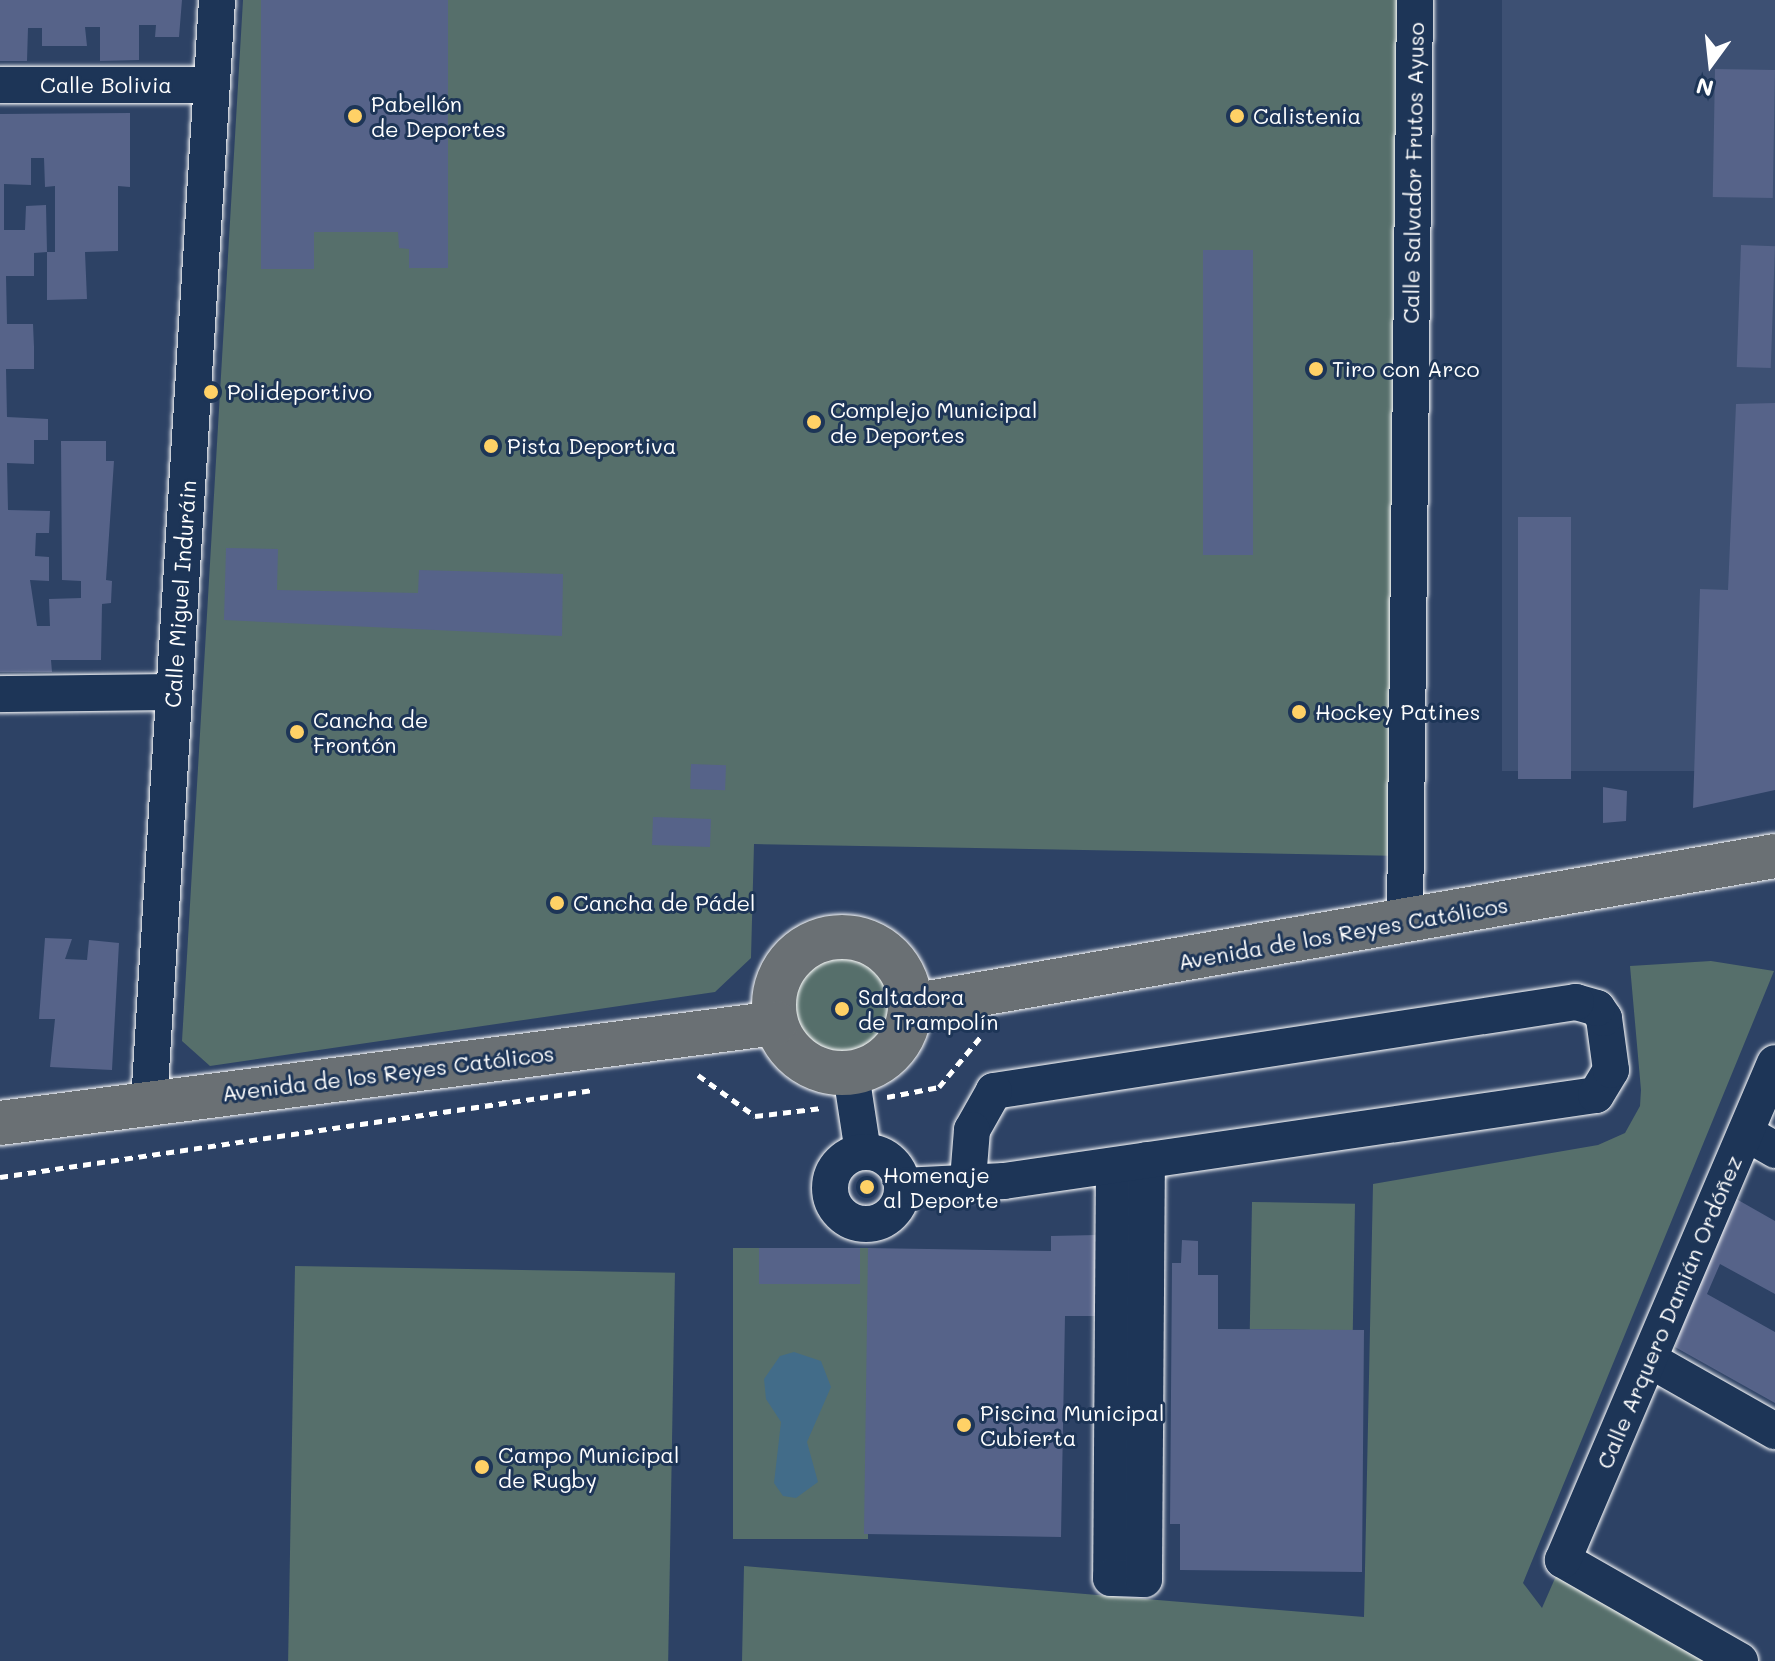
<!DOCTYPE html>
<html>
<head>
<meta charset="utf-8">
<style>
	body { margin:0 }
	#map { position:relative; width:1775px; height:1661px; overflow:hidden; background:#2d4265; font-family:Mali,sans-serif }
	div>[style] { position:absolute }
	.built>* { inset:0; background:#3d5073; transform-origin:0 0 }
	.green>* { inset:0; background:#566f6b; transform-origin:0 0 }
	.round { border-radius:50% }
	.water>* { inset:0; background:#426c89 }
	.building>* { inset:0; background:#566389; transform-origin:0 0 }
	.path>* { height:5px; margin-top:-2.5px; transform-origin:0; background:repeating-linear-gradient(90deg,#fff 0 8px,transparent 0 14px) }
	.roads { filter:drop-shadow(0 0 2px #fff) drop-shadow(0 0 2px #fff) }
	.street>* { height:36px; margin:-18px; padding:0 18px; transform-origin:18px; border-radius:18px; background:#1d3557 }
	.street>.ring { margin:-18px; padding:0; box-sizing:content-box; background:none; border:36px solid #1d3557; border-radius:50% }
	.primary>* { height:44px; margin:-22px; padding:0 22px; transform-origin:22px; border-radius:22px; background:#6a7074 }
	.primary>.ring { margin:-22px; padding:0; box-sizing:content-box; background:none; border:44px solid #6a7074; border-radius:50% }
	.dots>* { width:22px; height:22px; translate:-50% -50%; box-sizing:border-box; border:4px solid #1d3557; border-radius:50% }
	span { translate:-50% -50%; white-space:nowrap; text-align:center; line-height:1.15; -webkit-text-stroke:6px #1d3557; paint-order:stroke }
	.street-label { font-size:22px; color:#fff }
	.poi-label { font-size:22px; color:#fff }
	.left { translate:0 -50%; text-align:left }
	.north { position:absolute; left:1671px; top:24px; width:80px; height:80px; -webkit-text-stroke:6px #1d3557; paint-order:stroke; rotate:195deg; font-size:22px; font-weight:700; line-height:32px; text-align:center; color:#fff }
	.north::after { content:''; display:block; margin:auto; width:28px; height:36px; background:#fff; clip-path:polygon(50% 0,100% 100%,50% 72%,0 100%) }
</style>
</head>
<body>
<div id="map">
	<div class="built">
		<i style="left:1502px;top:0;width:273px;height:771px"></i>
	</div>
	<div class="green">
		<i style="clip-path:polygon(243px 0,1415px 0,1404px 856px,754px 844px,751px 958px,715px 992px,210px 1066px,182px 1041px)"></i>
		<i class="round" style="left:781px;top:944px;width:122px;height:122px"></i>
		<i style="clip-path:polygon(1711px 961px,1774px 971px,1523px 1583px,1542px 1608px,1563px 1560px,1740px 1661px,742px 1661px,744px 1566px,1364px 1617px,1373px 1184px,1598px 1145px,1625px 1133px,1640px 1106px,1641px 1090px,1630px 966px)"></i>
		<i style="left:1252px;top:1202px;width:103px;height:127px;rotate:1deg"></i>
		<i style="left:733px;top:1248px;width:135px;height:291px"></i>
		<i style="left:295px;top:1266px;width:380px;height:395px;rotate:1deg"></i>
	</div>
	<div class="water">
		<i style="clip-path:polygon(794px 1352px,821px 1361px,831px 1387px,807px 1442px,818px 1482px,796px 1498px,783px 1496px,774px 1483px,781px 1422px,766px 1399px,764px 1379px,780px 1356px)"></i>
	</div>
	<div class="building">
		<i style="clip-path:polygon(0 0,182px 0,179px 37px,155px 37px,156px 25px,139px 25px,139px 60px,100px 61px,100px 27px,85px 27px,87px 46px,42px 46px,42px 28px,28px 28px,27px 61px,0 61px)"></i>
		<i style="clip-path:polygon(261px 0,448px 0,448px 268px,409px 268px,409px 249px,399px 248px,398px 232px,314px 232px,314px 269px,261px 269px)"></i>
		<i style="left:1715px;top:69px;width:60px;height:128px;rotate:1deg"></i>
		<i style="clip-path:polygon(130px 113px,130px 187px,118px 186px,118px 251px,85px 252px,87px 299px,47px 300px,47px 252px,55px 252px,55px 186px,45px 187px,44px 158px,31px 158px,31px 185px,4px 184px,4px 230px,25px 230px,26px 206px,46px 205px,47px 252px,34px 253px,34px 276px,6px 276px,7px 324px,33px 324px,34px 347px,34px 369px,6px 369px,7px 417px,48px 419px,48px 440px,34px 440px,34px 464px,7px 463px,8px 510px,50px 511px,49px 533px,36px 533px,35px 556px,49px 557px,49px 581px,30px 580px,37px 626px,50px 626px,49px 599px,81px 598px,81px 581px,62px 580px,61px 441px,106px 441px,106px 461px,114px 461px,106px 580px,112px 581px,111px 603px,102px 604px,101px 660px,51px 660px,52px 672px,0 672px,0 114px)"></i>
		<i style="left:1741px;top:245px;width:34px;height:122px;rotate:2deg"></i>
		<i style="left:1203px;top:250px;width:50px;height:305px"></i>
		<i style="clip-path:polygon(1775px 403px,1775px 790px,1693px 808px,1700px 589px,1728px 590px,1736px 404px)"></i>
		<i style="left:1518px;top:517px;width:53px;height:262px"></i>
		<i style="clip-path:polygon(226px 548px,278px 549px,277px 590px,418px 593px,419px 570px,563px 574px,562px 636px,224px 620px)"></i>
		<i style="left:691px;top:764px;width:35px;height:25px;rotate:2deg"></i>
		<i style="clip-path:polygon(1603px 787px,1627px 791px,1626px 821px,1603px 823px)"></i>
		<i style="left:653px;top:817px;width:58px;height:28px;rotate:2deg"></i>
		<i style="clip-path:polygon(45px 938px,72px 939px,65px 959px,87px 960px,89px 940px,119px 943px,112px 1070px,50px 1067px,55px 1019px,39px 1019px)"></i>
		<i style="clip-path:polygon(1731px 1196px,1775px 1221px,1775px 1294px,1720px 1264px,1707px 1294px,1775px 1332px,1775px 1403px,1675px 1347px)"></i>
		<i style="clip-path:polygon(1096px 1235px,1095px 1316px,1065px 1316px,1061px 1537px,864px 1534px,868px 1248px,1051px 1251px,1051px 1236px)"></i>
		<i style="clip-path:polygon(1182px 1240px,1198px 1241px,1198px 1275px,1218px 1275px,1218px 1329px,1364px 1330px,1362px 1572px,1180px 1570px,1180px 1524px,1170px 1524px,1172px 1263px,1181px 1263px)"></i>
		<i style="left:759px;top:1248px;width:101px;height:36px"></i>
	</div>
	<div class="path">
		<i style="left:698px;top:1075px;width:70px;rotate:35.7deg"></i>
		<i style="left:755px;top:1116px;width:67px;rotate:-6.8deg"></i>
		<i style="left:887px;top:1097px;width:53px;rotate:-10.9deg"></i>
		<i style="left:939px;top:1087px;width:69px;rotate:-50.3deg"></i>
		<i style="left:0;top:1177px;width:599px;rotate:-8.35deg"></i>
	</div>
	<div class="roads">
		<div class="street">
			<i style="left:0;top:85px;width:211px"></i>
			<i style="left:0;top:694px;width:174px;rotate:-0.7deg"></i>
			<i style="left:1405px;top:922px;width:922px;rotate:-89.38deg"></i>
			<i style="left:851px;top:1074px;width:79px;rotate:81.3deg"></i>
			<i style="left:149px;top:1103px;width:1105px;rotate:-86.47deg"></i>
			<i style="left:1746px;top:1133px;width:34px;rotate:30deg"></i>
			<i class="ring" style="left:830px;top:1152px;width:36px;height:36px"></i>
			<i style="left:1114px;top:1166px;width:412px;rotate:90.4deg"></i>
			<i style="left:1111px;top:1578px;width:33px;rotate:2deg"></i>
			<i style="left:1144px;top:1579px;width:419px;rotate:-89.6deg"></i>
			<i style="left:902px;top:1186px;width:102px;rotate:-2.8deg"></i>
			<i style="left:1004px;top:1181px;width:598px;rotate:-8.27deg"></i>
			<i style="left:1596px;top:1095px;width:29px;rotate:-59deg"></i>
			<i style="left:1611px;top:1070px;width:52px;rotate:-97.7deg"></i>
			<i style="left:1604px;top:1018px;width:12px;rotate:-125deg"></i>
			<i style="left:1597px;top:1008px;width:22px;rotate:-164deg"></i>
			<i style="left:1576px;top:1002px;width:589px;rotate:171.31deg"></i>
			<i style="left:994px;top:1091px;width:45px;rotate:119.4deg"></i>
			<i style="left:972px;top:1130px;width:50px;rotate:94.6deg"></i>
			<i style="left:1650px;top:1360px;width:144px;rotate:29.6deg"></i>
			<i style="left:1740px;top:1661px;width:204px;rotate:-150.3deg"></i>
			<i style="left:1563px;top:1560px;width:540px;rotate:-66.9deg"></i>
		</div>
		<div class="primary">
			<i class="ring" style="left:774px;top:937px;width:92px;height:92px"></i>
			<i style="left:911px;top:1006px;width:877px;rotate:-9.85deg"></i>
			<i style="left:0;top:1123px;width:782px;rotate:-7.34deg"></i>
		</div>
	</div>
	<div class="dots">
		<i style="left:355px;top:116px;background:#ffd166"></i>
		<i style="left:1237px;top:116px;background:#ffd166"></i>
		<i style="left:1316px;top:369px;background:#ffd166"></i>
		<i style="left:211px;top:392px;background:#ffd166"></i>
		<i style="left:814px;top:422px;background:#ffd166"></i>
		<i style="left:491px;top:446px;background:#ffd166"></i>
		<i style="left:1299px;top:712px;background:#ffd166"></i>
		<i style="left:297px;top:732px;background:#ffd166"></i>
		<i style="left:557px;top:903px;background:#ffd166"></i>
		<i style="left:842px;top:1009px;background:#ffd166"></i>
		<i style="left:867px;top:1187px;background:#ffd166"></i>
		<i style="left:964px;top:1425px;background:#ffd166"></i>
		<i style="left:482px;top:1467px;background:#ffd166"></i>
	</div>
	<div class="street-label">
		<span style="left:106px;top:85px">Calle Bolivia</span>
		<span style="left:1413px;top:173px;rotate:-89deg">Calle Salvador Frutos Ayuso</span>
		<span style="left:180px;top:594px;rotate:-86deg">Calle Miguel Induráin</span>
		<span style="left:1343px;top:933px;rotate:-10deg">Avenida de los Reyes Católicos</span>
		<span style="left:388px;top:1073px;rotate:-7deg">Avenida de los Reyes Católicos</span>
		<span style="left:1669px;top:1312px;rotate:-67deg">Calle Arquero Damián Ordóñez</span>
	</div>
	<div class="poi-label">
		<span class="left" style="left:371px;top:116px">Pabellón<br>de Deportes</span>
		<span class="left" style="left:1253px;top:116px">Calistenia</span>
		<span class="left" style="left:1332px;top:369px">Tiro con Arco</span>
		<span class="left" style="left:227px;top:392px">Polideportivo</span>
		<span class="left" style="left:830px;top:422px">Complejo Municipal<br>de Deportes</span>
		<span class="left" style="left:507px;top:446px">Pista Deportiva</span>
		<span class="left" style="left:1315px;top:712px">Hockey Patines</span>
		<span class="left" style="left:313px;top:732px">Cancha de<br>Frontón</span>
		<span class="left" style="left:573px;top:903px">Cancha de Pádel</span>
		<span class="left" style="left:858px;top:1009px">Saltadora<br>de Trampolín</span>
		<span class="left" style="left:883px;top:1187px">Homenaje<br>al Deporte</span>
		<span class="left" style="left:980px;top:1425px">Piscina Municipal<br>Cubierta</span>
		<span class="left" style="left:498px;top:1467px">Campo Municipal<br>de Rugby</span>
	</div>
	<div class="north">N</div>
</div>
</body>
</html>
